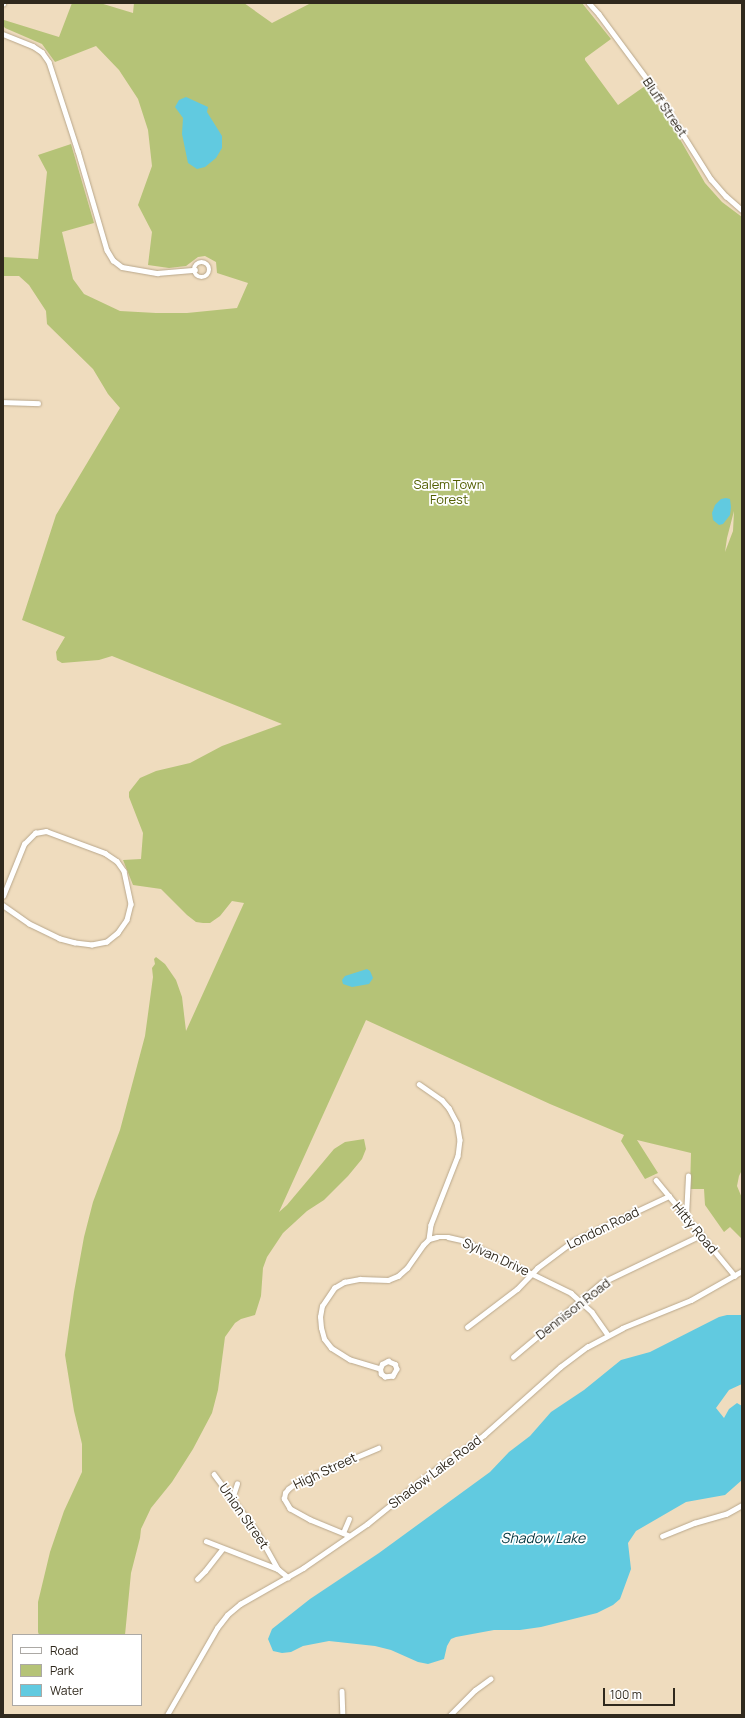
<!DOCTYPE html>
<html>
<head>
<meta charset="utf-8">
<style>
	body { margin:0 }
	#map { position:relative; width:745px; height:1718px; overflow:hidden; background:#efdcbe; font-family:Manrope,sans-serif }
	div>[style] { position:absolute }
	.green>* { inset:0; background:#b5c377 }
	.water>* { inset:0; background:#61cae0 }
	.roads { filter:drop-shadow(0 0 1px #b9a78b) drop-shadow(0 0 1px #b9a78b) }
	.minor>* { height:4.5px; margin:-2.25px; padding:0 2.25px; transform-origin:2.25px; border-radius:2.25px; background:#fff }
	.minor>.ring { margin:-2.25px; padding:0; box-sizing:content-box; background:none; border:4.5px solid #fff; border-radius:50% }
	span { translate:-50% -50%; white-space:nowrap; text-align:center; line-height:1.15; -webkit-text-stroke:3.5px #fff; paint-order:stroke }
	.street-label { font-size:13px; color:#30291d }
	.park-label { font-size:13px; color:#535f02 }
	.water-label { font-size:14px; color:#033740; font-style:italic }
	.frame { position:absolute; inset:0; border:4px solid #30291d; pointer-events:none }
	.legend { position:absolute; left:12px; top:1634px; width:130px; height:72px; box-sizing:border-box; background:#fff; border:1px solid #aca9a5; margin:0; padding:5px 7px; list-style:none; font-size:12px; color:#30291d }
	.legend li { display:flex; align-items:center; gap:8px; height:20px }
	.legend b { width:20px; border:1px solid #aca9a5 }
	.scale { position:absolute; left:603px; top:1688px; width:72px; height:18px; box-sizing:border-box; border:2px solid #30291d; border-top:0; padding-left:5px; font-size:12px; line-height:14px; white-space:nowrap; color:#30291d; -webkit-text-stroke:3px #fff; paint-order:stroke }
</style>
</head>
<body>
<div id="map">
	<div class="green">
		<i style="clip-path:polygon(evenodd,72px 3px,100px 3px,133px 13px,134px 3px,244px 3px,272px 23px,311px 3px,582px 3px,611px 39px,585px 58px,585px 60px,618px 105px,645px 86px,677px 134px,705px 183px,722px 202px,742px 217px,742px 1170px,739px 1176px,737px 1186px,742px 1198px,742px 1239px,730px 1227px,724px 1232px,705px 1205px,704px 1189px,690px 1189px,691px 1153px,637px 1140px,658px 1173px,645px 1179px,621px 1141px,624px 1135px,550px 1104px,366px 1020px,279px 1212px,287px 1205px,334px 1149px,345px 1142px,364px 1139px,366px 1149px,362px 1159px,348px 1176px,324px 1200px,307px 1211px,283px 1233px,267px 1257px,263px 1268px,261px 1296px,255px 1315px,241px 1319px,235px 1323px,225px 1337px,218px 1390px,212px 1413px,193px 1449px,172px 1482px,151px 1508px,141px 1529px,140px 1538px,131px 1573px,125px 1635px,39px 1635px,38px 1632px,38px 1602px,50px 1552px,64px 1511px,82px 1472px,82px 1444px,74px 1411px,65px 1355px,74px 1292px,84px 1237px,93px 1202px,120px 1130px,145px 1036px,153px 977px,152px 968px,155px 964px,154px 959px,156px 957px,165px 964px,176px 980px,182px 997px,186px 1031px,244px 903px,232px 901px,220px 916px,210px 923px,203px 923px,196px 922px,187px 915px,161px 889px,133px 885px,123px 860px,141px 859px,143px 833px,129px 797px,129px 792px,140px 778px,156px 771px,190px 763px,222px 746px,282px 724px,112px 656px,99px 660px,62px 663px,57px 660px,56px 652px,65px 637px,22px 620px,56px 515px,120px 408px,108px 394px,93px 369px,47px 324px,46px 311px,29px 285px,19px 276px,3px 276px,3px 257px,38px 259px,47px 172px,38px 155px,71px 144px,94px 223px,62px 232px,73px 279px,84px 294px,120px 311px,156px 313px,187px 313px,237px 308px,248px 283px,217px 273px,216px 262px,205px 256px,198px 257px,186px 266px,169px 268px,148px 265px,152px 232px,138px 205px,152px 166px,148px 130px,138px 99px,119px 70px,96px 46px,55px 62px,42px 44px,5px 28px,3px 25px,4px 20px,59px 37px,72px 3px,734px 511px,733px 531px,725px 552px,727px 538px,734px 511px)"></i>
	</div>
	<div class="water">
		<i style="clip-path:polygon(186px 97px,208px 107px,207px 112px,222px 136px,222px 148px,216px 158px,205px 167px,197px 169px,188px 163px,182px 134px,183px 118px,175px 107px,179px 100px)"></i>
		<i style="clip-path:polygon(726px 498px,730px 499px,731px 507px,730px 515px,723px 524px,719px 525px,713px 520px,712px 513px,715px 505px,721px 499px)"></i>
		<i style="clip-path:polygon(367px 969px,370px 971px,373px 978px,369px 984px,352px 987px,343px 984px,342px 980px,345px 976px)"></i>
		<i style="clip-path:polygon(727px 1315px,742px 1315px,742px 1384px,729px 1390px,716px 1408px,724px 1418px,729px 1409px,737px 1403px,742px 1406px,742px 1480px,725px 1495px,686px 1502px,636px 1531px,628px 1543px,631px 1569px,620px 1599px,613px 1605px,597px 1613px,541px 1627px,520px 1630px,494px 1630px,456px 1637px,451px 1639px,447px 1646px,444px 1659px,428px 1664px,418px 1662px,391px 1650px,375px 1646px,329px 1641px,303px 1646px,291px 1652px,282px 1653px,273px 1651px,268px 1639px,272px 1629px,310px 1599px,379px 1553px,490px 1472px,509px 1452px,530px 1436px,551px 1412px,584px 1390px,621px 1360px,650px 1352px,719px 1317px)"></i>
	</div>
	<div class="roads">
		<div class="minor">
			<i style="left:589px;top:3px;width:15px;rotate:48deg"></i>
			<i style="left:599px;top:14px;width:91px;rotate:53.5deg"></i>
			<i style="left:653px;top:87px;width:109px;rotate:57.8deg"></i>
			<i style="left:711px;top:179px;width:23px;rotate:49deg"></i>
			<i style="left:726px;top:196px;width:21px;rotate:41deg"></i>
			<i style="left:3px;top:4px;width:1px;rotate:-90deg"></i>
			<i style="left:3px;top:34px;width:32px;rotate:22deg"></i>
			<i style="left:33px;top:46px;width:11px;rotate:34deg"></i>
			<i style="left:42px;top:52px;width:12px;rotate:55deg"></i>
			<i style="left:49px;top:62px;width:94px;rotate:72deg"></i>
			<i style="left:78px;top:151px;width:103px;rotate:73.7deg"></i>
			<i style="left:107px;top:250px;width:12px;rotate:59deg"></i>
			<i style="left:113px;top:260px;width:11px;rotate:38deg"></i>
			<i style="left:122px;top:267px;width:36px;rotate:10deg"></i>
			<i style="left:157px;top:273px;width:38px;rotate:-5deg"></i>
			<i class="ring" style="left:194px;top:262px;width:11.5px;height:11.5px"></i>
			<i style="left:3px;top:402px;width:35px;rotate:2deg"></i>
			<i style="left:3px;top:896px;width:56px;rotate:-68deg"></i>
			<i style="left:24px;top:844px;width:16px;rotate:-45deg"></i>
			<i style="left:35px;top:833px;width:11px;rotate:-10deg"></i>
			<i style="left:46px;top:831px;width:63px;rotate:20.4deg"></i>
			<i style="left:105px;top:853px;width:14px;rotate:34deg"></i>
			<i style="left:117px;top:861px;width:12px;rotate:55deg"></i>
			<i style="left:124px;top:871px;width:34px;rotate:78deg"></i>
			<i style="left:131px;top:904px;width:16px;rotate:104deg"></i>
			<i style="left:127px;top:920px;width:16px;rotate:125deg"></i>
			<i style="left:118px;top:933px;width:14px;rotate:141deg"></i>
			<i style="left:107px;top:942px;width:15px;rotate:169deg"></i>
			<i style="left:92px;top:945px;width:17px;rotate:-173deg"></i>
			<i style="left:75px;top:943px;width:16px;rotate:-165deg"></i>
			<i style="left:60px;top:939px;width:34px;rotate:-154deg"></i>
			<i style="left:29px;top:924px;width:32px;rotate:-145deg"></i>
			<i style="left:419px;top:1084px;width:28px;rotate:35deg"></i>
			<i style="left:442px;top:1100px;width:11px;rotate:49deg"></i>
			<i style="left:449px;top:1108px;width:17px;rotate:62deg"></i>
			<i style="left:457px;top:1123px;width:17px;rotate:80deg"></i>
			<i style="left:460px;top:1140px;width:16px;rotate:97deg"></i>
			<i style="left:458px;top:1156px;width:74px;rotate:111.4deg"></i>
			<i style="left:431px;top:1225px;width:14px;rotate:98deg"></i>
			<i style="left:656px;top:1180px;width:124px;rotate:50.5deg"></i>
			<i style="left:686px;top:1216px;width:40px;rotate:-87.1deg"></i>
			<i style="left:467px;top:1327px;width:63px;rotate:-37.2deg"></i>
			<i style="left:517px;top:1289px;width:29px;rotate:-46deg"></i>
			<i style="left:537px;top:1268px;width:45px;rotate:-36.9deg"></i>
			<i style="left:573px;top:1241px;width:106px;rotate:-25.1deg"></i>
			<i style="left:513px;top:1357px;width:115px;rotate:-40.1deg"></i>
			<i style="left:601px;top:1283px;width:111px;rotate:-25.6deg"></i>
			<i style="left:380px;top:1369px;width:5px;rotate:-68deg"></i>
			<i style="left:382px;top:1364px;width:7px;rotate:-27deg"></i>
			<i style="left:388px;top:1361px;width:8px;rotate:23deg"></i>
			<i style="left:395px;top:1364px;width:5px;rotate:68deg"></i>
			<i style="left:397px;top:1369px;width:8px;rotate:120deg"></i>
			<i style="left:393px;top:1376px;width:8px;rotate:173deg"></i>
			<i style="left:385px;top:1377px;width:5px;rotate:-143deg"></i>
			<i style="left:381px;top:1374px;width:5px;rotate:-101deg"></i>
			<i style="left:380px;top:1369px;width:31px;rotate:-163deg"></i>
			<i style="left:350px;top:1360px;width:22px;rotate:-148deg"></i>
			<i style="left:331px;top:1348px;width:11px;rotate:-128deg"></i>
			<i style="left:324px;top:1339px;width:11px;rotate:-105deg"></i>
			<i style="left:321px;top:1328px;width:11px;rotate:-95deg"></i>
			<i style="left:320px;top:1317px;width:11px;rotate:-80deg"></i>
			<i style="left:322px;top:1306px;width:22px;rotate:-56deg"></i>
			<i style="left:334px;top:1288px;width:12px;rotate:-31deg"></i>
			<i style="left:344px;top:1282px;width:16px;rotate:-11deg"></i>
			<i style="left:360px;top:1279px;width:28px;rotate:2deg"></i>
			<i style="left:388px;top:1280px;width:11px;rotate:-22deg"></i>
			<i style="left:398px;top:1276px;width:12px;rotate:-42deg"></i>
			<i style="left:407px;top:1268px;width:28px;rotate:-55deg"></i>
			<i style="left:423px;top:1245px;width:8px;rotate:-45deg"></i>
			<i style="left:429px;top:1239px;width:8px;rotate:-14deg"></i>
			<i style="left:437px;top:1237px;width:11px"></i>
			<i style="left:448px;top:1237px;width:17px;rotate:13deg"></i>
			<i style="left:465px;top:1241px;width:118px;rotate:26.1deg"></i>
			<i style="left:571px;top:1293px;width:28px;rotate:42deg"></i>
			<i style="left:592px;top:1312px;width:28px;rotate:55deg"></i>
			<i style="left:214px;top:1474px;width:74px;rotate:53.3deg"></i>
			<i style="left:258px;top:1533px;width:41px;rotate:60.9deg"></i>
			<i style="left:278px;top:1569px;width:13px;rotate:39deg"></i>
			<i style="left:232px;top:1499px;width:16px;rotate:-72deg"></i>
			<i style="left:343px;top:1533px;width:15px;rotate:-67deg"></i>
			<i style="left:349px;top:1536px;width:42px;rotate:-157.7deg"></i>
			<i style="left:310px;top:1520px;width:23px;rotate:-151deg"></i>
			<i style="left:290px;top:1509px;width:12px;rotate:-121deg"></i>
			<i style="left:284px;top:1499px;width:6px;rotate:-81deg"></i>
			<i style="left:285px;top:1493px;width:5px;rotate:-53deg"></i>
			<i style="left:288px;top:1489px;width:11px;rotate:-38deg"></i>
			<i style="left:297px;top:1482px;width:88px;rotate:-22.8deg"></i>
			<i style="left:662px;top:1536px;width:35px;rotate:-22deg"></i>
			<i style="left:694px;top:1523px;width:33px;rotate:-16deg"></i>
			<i style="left:726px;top:1514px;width:18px;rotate:-29deg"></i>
			<i style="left:206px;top:1541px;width:77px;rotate:21.3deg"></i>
			<i style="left:197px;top:1579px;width:11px;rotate:-45deg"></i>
			<i style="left:205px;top:1571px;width:28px;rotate:-52deg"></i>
			<i style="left:342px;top:1691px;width:24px;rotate:88deg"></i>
			<i style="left:167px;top:1715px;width:100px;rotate:-60.1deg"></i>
			<i style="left:217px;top:1628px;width:16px;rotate:-52deg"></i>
			<i style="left:227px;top:1615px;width:17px;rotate:-40deg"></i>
			<i style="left:240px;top:1604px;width:73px;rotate:-29.7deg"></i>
			<i style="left:303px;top:1568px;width:78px;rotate:-34.5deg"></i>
			<i style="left:367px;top:1524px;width:80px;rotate:-38.9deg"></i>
			<i style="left:429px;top:1474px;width:67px;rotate:-35.3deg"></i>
			<i style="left:484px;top:1435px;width:102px;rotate:-41.8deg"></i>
			<i style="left:560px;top:1367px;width:34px;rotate:-37deg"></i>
			<i style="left:587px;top:1347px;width:40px;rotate:-28deg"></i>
			<i style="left:622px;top:1328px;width:74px;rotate:-22.1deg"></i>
			<i style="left:691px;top:1300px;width:59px;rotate:-29.6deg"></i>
			<i style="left:450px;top:1715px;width:35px;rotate:-45deg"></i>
			<i style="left:475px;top:1690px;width:19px;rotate:-36deg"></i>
		</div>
	</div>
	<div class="street-label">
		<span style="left:665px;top:107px;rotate:56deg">Bluff Street</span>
		<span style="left:603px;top:1228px;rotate:-26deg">London Road</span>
		<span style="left:695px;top:1228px;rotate:50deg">Hitty Road</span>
		<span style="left:496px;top:1257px;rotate:25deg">Sylvan Drive</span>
		<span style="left:573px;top:1309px;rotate:-38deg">Dennison Road</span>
		<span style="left:325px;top:1471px;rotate:-25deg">High Street</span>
		<span style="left:435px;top:1472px;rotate:-37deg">Shadow Lake Road</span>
		<span style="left:244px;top:1516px;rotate:55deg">Union Street</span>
	</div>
	<div class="park-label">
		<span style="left:449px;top:492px">Salem Town<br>Forest</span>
	</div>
	<div class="water-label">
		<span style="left:543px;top:1538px">Shadow Lake</span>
	</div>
	<div class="frame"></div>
	<ul class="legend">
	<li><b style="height:5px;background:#fff"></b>Road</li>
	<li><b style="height:11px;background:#b5c377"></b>Park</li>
	<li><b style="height:11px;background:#61cae0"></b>Water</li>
	</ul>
	<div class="scale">100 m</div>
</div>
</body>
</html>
